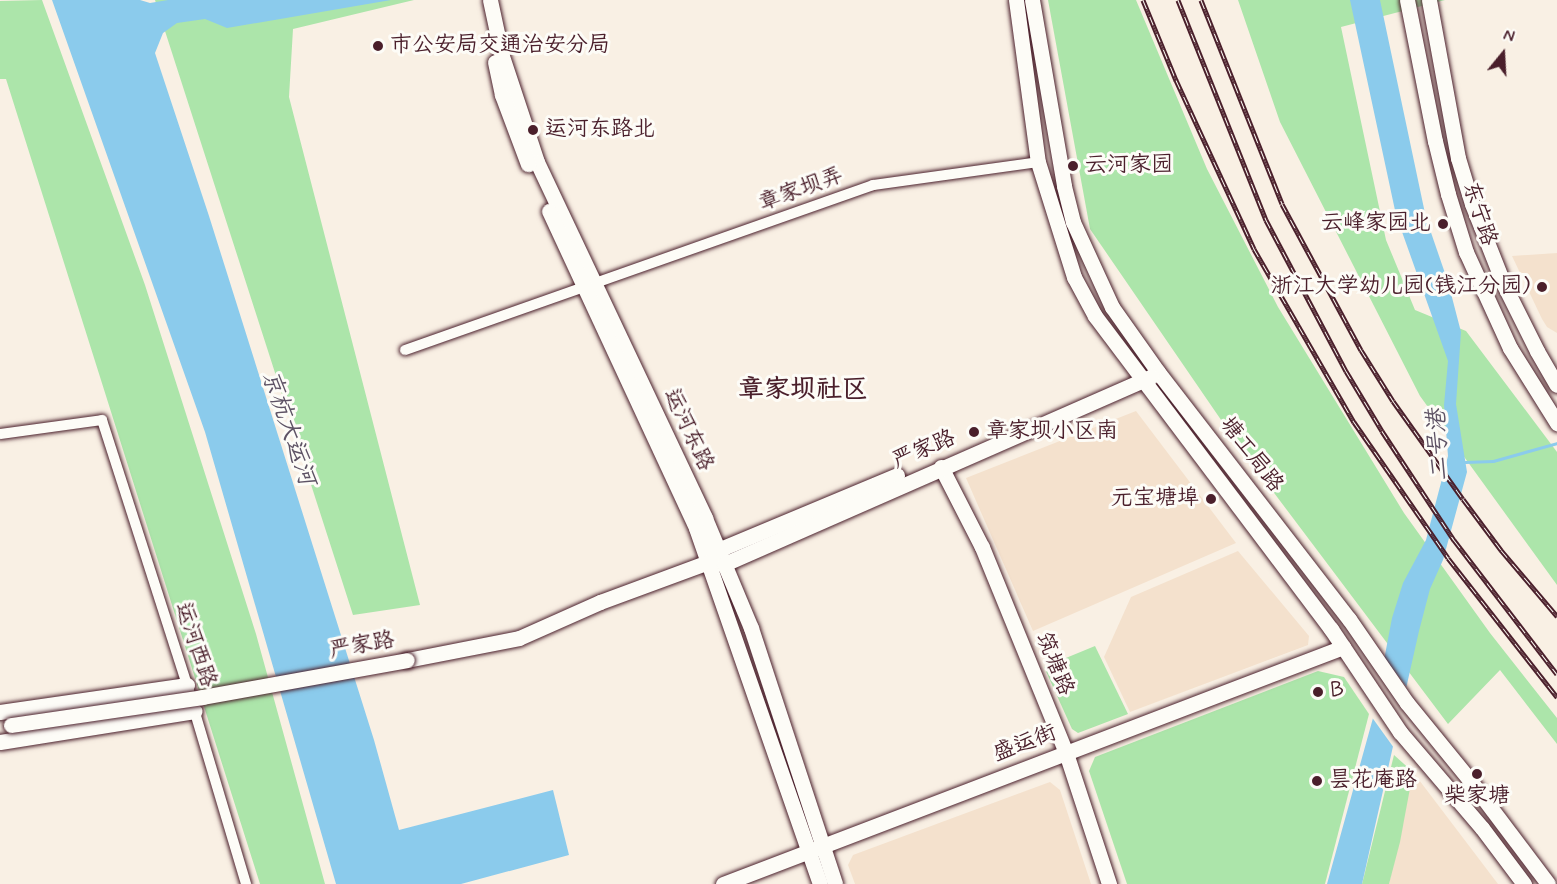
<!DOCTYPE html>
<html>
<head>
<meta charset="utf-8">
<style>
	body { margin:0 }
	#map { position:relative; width:1557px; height:884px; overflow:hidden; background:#f9f0e4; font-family:Mynerve,"LXGW WenKai TC",sans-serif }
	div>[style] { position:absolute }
	.built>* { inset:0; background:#f4e1cd }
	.green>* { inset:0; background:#ace5aa }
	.water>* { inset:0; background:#8bcbec }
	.pier>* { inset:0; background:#f9f0e4 }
	.stream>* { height:3px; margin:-1.5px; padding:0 1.5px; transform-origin:1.5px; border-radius:1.5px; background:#8bcbec }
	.roads { filter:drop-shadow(0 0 2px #4a1f2b) drop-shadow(0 0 2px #4a1f2b) }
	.street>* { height:10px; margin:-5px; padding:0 5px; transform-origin:5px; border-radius:5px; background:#fdfcf7 }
	.secondary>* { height:15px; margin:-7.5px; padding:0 7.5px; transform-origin:7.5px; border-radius:7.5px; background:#fdfcf7 }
	.rail>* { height:5px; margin-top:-2.5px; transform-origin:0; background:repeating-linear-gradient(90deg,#fdfcf7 0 9px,#4a1f2b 0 18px); box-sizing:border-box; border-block:2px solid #4a1f2b }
	.bridges { filter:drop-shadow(0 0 2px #4a1f2b) drop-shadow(0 0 2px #4a1f2b) }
	.secondary-bridge>* { height:15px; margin:-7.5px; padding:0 7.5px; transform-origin:7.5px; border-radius:7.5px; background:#fdfcf7 }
	.dots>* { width:16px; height:16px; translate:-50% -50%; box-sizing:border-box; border:3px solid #fdfcf7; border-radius:50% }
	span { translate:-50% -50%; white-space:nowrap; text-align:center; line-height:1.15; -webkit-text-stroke:6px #fdfcf7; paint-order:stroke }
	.poi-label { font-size:22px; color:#4a1f2b }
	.left { translate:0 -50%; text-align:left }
	.right { translate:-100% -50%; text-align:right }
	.street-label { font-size:22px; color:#4a1f2b }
	.water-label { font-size:24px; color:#5e5365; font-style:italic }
	.quarter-label { font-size:26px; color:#4a1f2b; font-weight:700 }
	.north { position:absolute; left:1473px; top:24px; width:60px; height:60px; -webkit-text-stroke:4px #fdfcf7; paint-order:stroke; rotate:18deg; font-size:16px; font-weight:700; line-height:24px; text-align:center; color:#4a1f2b }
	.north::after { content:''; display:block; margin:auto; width:21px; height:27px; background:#4a1f2b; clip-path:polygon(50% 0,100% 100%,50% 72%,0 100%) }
</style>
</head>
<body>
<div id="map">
	<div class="built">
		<i style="clip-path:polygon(1557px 253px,1557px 333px,1547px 327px,1542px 319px,1512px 256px)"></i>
		<i style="clip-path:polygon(1136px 411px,1236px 543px,1033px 631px,966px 478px)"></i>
		<i style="clip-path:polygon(1238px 551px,1309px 636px,1308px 645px,1130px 712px,1104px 657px,1131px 597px)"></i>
		<i style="clip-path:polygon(1413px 772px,1498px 884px,1389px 884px)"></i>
		<i style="clip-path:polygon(1050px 782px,1060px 790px,1091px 884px,855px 884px,848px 865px,853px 855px)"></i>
	</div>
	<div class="green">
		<i style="clip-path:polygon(42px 0,145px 285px,256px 634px,325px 884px,260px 884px,6px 79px,0 79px,0 1px)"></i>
		<i style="clip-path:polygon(155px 0,414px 0,293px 29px,289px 97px,420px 605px,353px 615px)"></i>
		<i style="clip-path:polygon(1048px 0,1136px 0,1207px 169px,1278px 307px,1404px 513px,1490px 633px,1557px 718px,1557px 744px,1500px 670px,1448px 724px,1241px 449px,1090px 229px)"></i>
		<i style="clip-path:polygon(1238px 0,1445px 0,1341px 27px,1386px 240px,1415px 310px,1466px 331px,1557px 452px,1557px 585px,1420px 396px,1280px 122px)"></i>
		<i style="clip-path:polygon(1095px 646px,1128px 714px,1078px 733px,1072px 729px,1044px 667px)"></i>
		<i style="clip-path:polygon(1318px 671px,1344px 677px,1369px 714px,1325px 884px,1127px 884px,1089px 771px,1095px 757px)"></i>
		<i style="clip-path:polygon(1394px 755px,1413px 772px,1400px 842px,1389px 884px,1362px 884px)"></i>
	</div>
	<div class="water">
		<i style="clip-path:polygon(52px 0,140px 0,150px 3px,168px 0,391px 0,227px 28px,205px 19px,177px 23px,163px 33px,155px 53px,209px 216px,374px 740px,399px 830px,553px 790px,569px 855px,461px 884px,336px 884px,205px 432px)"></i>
		<i style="clip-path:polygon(1350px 0,1380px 0,1426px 218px,1448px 282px,1461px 332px,1456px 404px,1467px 472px,1443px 560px,1430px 589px,1419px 631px,1362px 884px,1327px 884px,1373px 718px,1392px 618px,1403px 583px,1426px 540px,1448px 456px,1444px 405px,1448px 361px,1396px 215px)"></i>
	</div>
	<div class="pier">
		<i style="clip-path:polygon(1382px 655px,1409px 690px,1394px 748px,1371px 716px)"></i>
	</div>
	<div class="stream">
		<i style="left:1465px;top:462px;width:28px;rotate:-2deg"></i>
		<i style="left:1493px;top:461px;width:66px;rotate:-15.7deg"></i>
	</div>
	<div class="roads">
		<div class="street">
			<i style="left:405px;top:350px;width:496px;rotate:-19.4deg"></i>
			<i style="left:873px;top:185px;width:167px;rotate:-7.9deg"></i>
			<i style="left:0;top:434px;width:103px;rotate:-7.8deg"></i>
			<i style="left:102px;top:420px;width:285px;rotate:72.2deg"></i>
			<i style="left:193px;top:706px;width:186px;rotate:73.4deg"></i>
		</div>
		<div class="secondary">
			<i style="left:490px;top:0;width:57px;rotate:77.9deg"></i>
			<i style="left:502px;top:56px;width:112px;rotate:71.7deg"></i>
			<i style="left:537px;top:162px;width:394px;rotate:64.7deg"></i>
			<i style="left:705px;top:518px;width:119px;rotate:67.3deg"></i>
			<i style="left:751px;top:628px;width:269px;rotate:71.8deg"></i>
			<i style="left:1016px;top:0;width:163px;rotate:82.3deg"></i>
			<i style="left:1038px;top:162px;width:121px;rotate:72.6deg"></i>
			<i style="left:1074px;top:277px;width:44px;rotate:61.7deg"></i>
			<i style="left:1095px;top:316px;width:392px;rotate:53deg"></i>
			<i style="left:1331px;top:629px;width:124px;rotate:56.2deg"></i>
			<i style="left:1400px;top:732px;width:126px;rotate:49.5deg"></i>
			<i style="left:1482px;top:828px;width:70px;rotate:53.1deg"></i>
			<i style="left:1032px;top:0;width:189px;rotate:80.2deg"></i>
			<i style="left:1064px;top:186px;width:37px;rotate:76deg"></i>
			<i style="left:1073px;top:222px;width:94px;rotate:65.4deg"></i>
			<i style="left:1112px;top:307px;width:80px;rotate:54.7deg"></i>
			<i style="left:1158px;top:372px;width:312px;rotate:52.3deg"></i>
			<i style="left:1349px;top:619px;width:102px;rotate:55.4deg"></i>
			<i style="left:1407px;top:703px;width:98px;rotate:50.8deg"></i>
			<i style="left:1469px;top:779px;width:131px;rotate:53deg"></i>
			<i style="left:1407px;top:0;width:144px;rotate:78.8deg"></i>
			<i style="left:1435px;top:141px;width:55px;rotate:76.2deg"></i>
			<i style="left:1448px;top:194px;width:61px;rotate:72.8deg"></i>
			<i style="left:1466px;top:252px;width:106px;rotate:65.4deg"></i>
			<i style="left:1510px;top:348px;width:89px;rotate:57.9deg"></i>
			<i style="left:1429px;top:0;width:161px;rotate:79.6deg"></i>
			<i style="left:1458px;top:158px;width:48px;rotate:73.1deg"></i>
			<i style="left:1472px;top:204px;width:87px;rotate:68.4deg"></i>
			<i style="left:1504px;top:285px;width:74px;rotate:63.4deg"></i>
			<i style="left:1537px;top:351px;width:39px;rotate:60deg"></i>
			<i style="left:495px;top:62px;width:34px;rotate:78deg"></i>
			<i style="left:502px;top:95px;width:74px;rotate:69.4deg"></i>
			<i style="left:549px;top:211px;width:349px;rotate:65.1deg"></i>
			<i style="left:696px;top:528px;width:377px;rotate:70.8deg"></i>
			<i style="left:941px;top:467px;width:90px;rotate:62.9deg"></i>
			<i style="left:982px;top:547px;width:222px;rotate:67.8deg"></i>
			<i style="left:1066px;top:753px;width:138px;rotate:71.8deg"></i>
			<i style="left:711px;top:557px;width:10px;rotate:-45deg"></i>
			<i style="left:718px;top:550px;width:194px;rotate:-22.7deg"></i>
			<i style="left:407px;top:660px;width:114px;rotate:-11.1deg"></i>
			<i style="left:519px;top:638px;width:89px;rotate:-24deg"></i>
			<i style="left:600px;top:602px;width:115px;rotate:-20.3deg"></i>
			<i style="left:708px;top:562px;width:16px;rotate:7deg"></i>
			<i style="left:724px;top:564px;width:467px;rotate:-23.7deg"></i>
			<i style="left:0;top:712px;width:189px;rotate:-8.2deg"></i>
			<i style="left:0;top:742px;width:197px;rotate:-9deg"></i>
			<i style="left:723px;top:884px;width:664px;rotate:-20.92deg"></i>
		</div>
	</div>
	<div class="rail">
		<i style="left:1143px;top:0;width:87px;rotate:67.6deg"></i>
		<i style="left:1176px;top:80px;width:186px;rotate:65.2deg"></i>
		<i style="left:1254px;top:249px;width:200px;rotate:60deg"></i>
		<i style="left:1354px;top:422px;width:165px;rotate:55.3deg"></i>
		<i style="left:1448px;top:558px;width:177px;rotate:51.9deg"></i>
		<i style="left:1178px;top:0;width:237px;rotate:68.2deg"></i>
		<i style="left:1266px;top:220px;width:171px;rotate:62.1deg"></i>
		<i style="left:1346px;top:371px;width:70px;rotate:59deg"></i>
		<i style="left:1382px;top:431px;width:131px;rotate:56.6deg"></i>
		<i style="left:1454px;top:540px;width:169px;rotate:52.5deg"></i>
		<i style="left:1201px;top:0;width:219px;rotate:68.3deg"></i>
		<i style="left:1282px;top:204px;width:166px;rotate:61.6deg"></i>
		<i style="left:1361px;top:350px;width:60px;rotate:57.9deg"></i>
		<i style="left:1393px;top:401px;width:120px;rotate:54.5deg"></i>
		<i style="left:1463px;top:499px;width:64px;rotate:53.3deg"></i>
		<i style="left:1501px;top:550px;width:87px;rotate:49.7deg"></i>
	</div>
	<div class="bridges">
		<div class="secondary-bridge">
			<i style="left:11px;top:725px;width:193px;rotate:-8.3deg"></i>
			<i style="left:202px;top:697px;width:208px;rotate:-10.2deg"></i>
		</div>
	</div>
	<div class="dots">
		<i style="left:378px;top:46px;background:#4a1f2b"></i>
		<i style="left:533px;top:130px;background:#4a1f2b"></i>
		<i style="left:1073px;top:166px;background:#4a1f2b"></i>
		<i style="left:1443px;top:224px;background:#4a1f2b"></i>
		<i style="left:1542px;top:287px;background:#4a1f2b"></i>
		<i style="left:974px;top:432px;background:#4a1f2b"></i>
		<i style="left:1211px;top:499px;background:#4a1f2b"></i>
		<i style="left:1318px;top:692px;background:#4a1f2b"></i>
		<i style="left:1477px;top:774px;background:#4a1f2b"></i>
		<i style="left:1317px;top:781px;background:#4a1f2b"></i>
	</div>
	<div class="poi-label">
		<span class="left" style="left:390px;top:46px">市公安局交通治安分局</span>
		<span class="left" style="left:545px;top:130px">运河东路北</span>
		<span class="left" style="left:1085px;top:166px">云河家园</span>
		<span class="right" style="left:1431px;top:224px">云峰家园北</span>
		<span class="right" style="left:1530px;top:287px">浙江大学幼儿园(钱江分园)</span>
		<span class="left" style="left:986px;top:432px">章家坝小区南</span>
		<span class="right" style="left:1199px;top:499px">元宝塘埠</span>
		<span class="left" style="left:1330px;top:692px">B</span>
		<span class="left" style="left:1329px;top:781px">昙花庵路</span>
		<span style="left:1477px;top:797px">柴家塘</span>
	</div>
	<div class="street-label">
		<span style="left:801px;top:190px;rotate:-20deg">章家坝弄</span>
		<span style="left:1479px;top:214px;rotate:72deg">东宁路</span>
		<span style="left:688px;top:430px;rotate:65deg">运河东路</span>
		<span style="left:924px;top:450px;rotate:-23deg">严家路</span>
		<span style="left:1251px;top:455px;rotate:52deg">塘工局路</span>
		<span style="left:195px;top:645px;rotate:72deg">运河西路</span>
		<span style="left:362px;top:646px;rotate:-10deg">严家路</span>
		<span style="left:1054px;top:664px;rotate:68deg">筑塘路</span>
		<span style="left:1025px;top:744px;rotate:-21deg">盛运街</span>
	</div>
	<div class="water-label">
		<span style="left:288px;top:428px;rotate:71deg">京杭大运河</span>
		<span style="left:1439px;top:445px;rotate:-93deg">二号港</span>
	</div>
	<div class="quarter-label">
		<span style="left:803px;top:391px">章家坝社区</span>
	</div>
	<div class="north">N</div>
</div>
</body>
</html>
